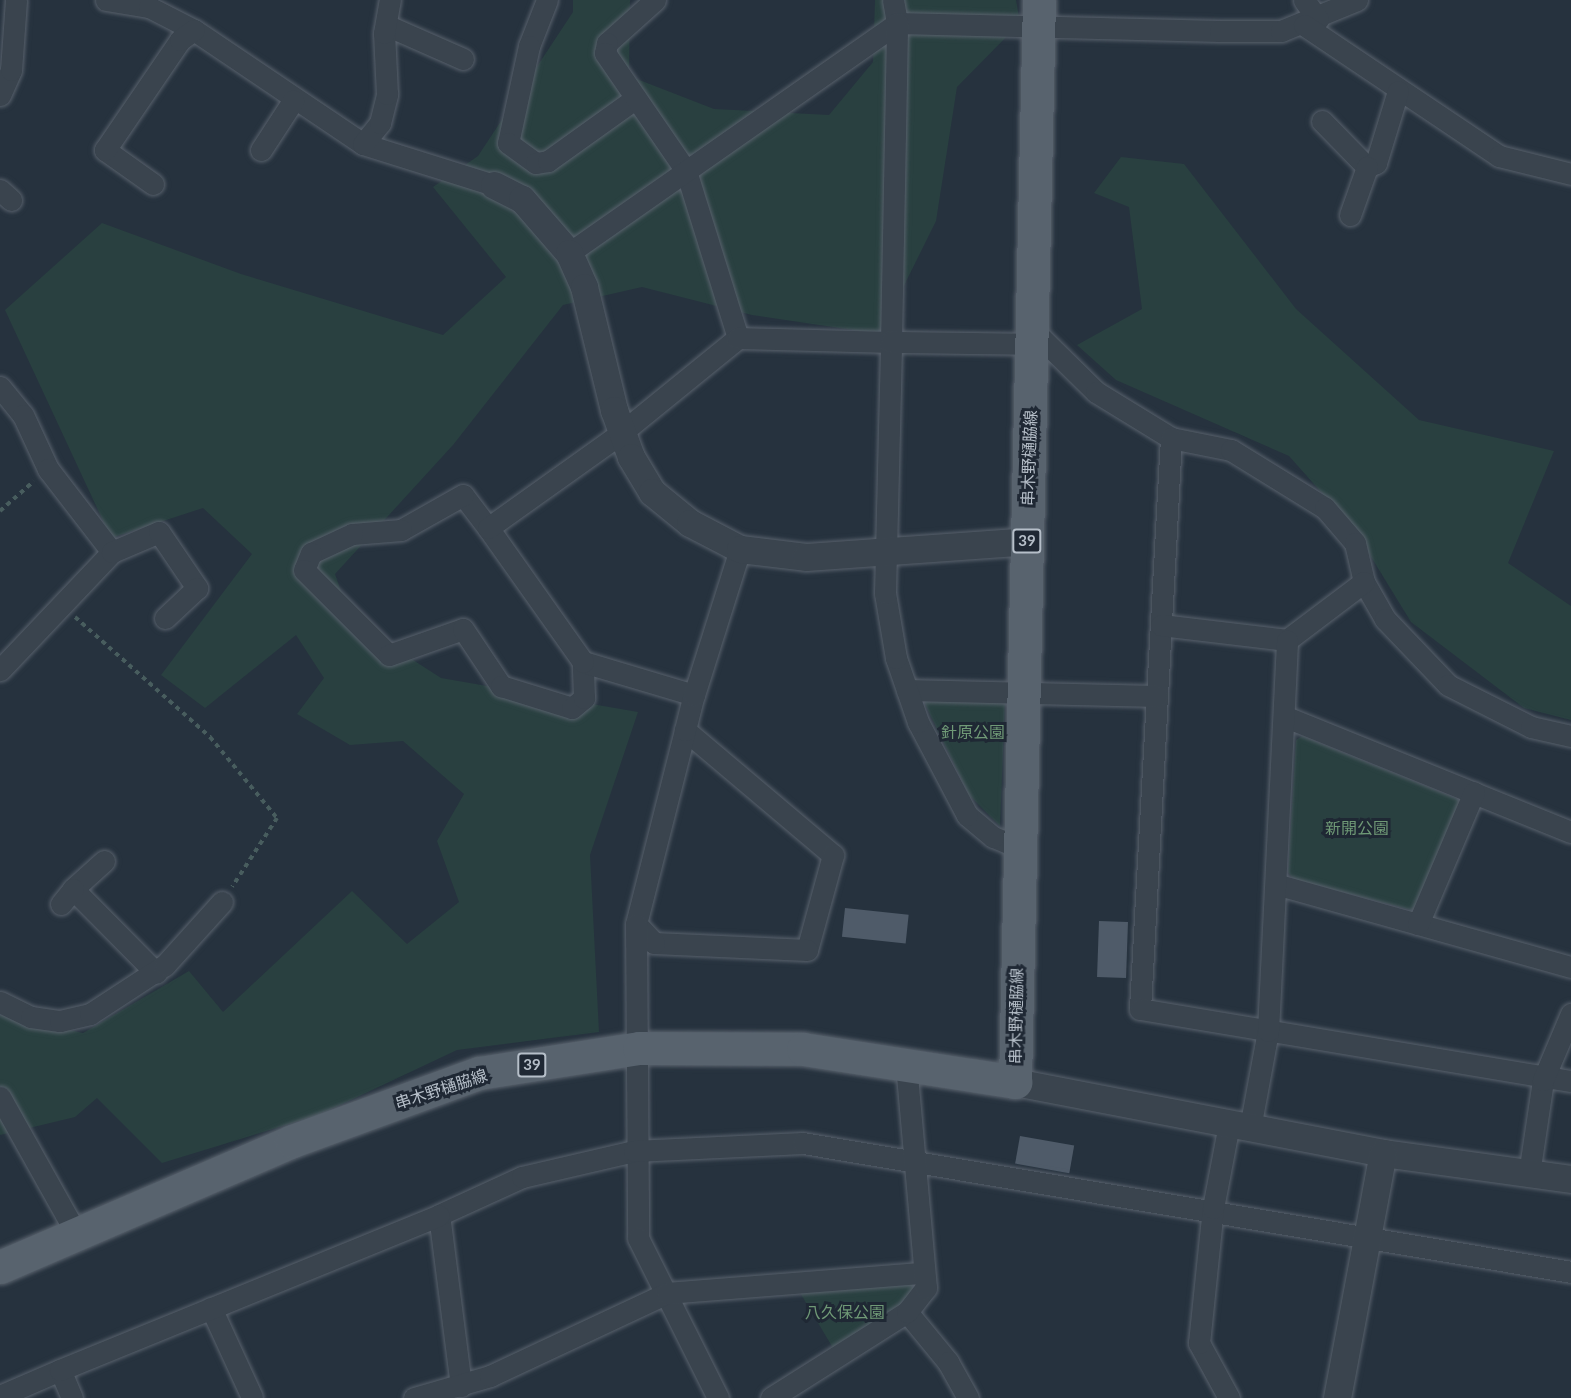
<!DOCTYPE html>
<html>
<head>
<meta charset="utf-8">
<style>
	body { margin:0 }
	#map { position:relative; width:1571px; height:1398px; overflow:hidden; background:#26323e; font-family:Lato,"Noto Sans JP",sans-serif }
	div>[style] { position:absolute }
	.green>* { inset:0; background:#294040 }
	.building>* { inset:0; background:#4f5b69; transform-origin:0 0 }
	.path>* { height:4px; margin-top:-2px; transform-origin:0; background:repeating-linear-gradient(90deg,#485d5e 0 4.5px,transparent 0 9px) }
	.roads { filter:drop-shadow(0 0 2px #58616c) drop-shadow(0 0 2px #58616c) }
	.minor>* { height:21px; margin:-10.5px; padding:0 10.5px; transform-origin:10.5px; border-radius:10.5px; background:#3a444e }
	.tertiary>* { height:27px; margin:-13.5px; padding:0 13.5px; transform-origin:13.5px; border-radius:13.5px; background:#3a444e }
	.primary>* { height:33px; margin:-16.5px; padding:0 16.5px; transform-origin:16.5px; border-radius:16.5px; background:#58636e }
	span { translate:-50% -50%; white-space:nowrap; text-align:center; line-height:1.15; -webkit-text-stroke:6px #1f2834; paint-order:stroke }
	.shield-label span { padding:2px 4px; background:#1f2834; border:2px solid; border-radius:4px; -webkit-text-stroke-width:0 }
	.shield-label { font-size:15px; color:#b6bfc9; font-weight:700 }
	.street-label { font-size:16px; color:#b6bfc9 }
	.park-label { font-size:16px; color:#6f9976 }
</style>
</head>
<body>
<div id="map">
	<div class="green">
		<i style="clip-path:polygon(573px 0,630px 0,629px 76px,714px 109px,829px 115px,873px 62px,875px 0,1016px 0,1020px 23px,957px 87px,936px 221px,880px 334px,752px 315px,642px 287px,563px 305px,453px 445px,335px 574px,351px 620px,441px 678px,638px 712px,590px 855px,599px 1032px,457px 1050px,319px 1115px,162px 1163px,97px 1098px,75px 1117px,0 1135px,0 1015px,83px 1033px,189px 971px,223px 1012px,352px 891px,407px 944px,459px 902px,437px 841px,464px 794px,403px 741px,350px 745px,297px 714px,324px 678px,296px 635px,205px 708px,161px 675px,252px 554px,203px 508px,111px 538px,5px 310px,102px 223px,241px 274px,443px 335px,506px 277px,433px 187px,478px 156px,573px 12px)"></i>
		<i style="clip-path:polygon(1121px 157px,1184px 164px,1296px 309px,1419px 420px,1554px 451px,1508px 563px,1571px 606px,1571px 720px,1524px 708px,1411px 622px,1354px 529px,1289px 456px,1116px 380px,1077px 345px,1142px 309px,1129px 207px,1094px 193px)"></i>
		<i style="clip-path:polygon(923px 700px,1005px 703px,1000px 826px,969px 795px)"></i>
		<i style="clip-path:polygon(1302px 736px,1460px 800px,1415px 911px,1293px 879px,1288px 872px,1296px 740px)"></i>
		<i style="clip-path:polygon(911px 1278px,914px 1291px,876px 1328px,833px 1348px,799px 1291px)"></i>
	</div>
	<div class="building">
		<i style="left:845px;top:908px;width:64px;height:29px;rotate:6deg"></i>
		<i style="left:1099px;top:921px;width:29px;height:56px;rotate:2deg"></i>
		<i style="left:1020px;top:1136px;width:55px;height:28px;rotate:10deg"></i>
	</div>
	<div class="path">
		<i style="left:0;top:511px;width:45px;rotate:-41.4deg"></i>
		<i style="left:75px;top:617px;width:181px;rotate:41.6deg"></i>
		<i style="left:210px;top:737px;width:105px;rotate:50.4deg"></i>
		<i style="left:277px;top:818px;width:82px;rotate:123.1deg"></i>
	</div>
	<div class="roads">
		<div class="minor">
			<i style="left:106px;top:0;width:44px;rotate:9.2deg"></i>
			<i style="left:149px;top:7px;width:51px;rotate:27.1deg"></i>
			<i style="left:194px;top:30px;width:204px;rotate:34deg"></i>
			<i style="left:363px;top:144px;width:137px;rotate:17.4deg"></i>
			<i style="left:547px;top:0;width:49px;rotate:111.4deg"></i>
			<i style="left:529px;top:46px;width:99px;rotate:102.2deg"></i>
			<i style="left:508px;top:143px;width:34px;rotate:36deg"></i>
			<i style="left:536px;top:163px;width:12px;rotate:-9deg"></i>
			<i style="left:548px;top:161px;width:108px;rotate:-35.6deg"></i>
			<i style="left:655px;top:0;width:64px;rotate:138.1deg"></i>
			<i style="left:607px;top:43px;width:10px;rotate:101deg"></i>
			<i style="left:605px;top:53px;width:143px;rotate:55.5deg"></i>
			<i style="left:686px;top:171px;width:175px;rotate:72.7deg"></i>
			<i style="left:893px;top:0;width:23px;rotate:80deg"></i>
			<i style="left:897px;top:23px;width:323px;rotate:1.4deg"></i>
			<i style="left:1220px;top:31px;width:61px"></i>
			<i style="left:1281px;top:31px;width:82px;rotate:-22.2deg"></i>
			<i style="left:1304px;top:0;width:24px;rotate:54deg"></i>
			<i style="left:386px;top:25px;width:84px;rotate:23.8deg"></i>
			<i style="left:1304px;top:25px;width:235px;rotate:33.9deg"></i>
			<i style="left:1499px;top:156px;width:74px;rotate:14deg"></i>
			<i style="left:0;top:95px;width:27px;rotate:-66deg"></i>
			<i style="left:11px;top:70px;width:70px;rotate:-85.9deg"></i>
			<i style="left:1322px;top:121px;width:64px;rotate:45.6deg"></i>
			<i style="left:1367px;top:167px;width:10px;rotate:-24deg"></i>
			<i style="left:1376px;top:163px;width:75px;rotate:-73deg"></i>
			<i style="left:363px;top:144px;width:27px;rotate:-51deg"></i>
			<i style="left:380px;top:123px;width:30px;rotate:-76deg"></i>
			<i style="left:387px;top:94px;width:61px;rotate:-92.8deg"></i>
			<i style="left:384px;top:33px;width:34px;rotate:-80deg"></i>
			<i style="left:261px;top:150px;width:59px;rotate:-56.9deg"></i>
			<i style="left:153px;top:184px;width:59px;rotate:-144.7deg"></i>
			<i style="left:105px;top:150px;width:133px;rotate:-55.7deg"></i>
			<i style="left:180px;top:40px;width:17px;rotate:-36deg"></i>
			<i style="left:0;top:190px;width:15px;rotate:42deg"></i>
			<i style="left:1350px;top:215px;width:51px;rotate:-70.5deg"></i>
			<i style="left:569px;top:253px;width:401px;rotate:-35deg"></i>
			<i style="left:1033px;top:330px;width:88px;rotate:44.5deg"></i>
			<i style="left:1096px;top:392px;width:88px;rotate:31.5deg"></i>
			<i style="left:1171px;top:438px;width:61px;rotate:11.3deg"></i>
			<i style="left:1231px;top:450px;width:110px;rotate:31.7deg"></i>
			<i style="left:1325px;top:508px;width:46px;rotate:49.4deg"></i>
			<i style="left:1355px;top:543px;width:40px;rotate:77deg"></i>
			<i style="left:1364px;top:582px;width:43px;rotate:60.4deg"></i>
			<i style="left:1385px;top:619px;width:91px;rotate:46.3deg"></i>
			<i style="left:1448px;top:685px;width:93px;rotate:26.8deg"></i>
			<i style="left:1531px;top:727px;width:41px;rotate:12.7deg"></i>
			<i style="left:0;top:387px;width:36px;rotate:51deg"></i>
			<i style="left:23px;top:415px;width:60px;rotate:65.2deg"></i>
			<i style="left:48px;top:469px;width:105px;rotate:52.4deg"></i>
			<i style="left:112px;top:552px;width:163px;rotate:133.5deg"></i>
			<i style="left:1171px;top:438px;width:572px;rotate:93.11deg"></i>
			<i style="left:1140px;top:1009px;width:437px;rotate:9.5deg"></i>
			<i style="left:488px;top:528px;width:41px;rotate:-127.1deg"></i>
			<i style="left:463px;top:495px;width:71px;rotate:150.6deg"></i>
			<i style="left:401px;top:530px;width:49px;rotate:175.3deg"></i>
			<i style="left:352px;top:534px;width:45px;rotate:155.1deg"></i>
			<i style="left:311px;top:553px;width:18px;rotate:112deg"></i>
			<i style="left:304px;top:570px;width:120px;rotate:45deg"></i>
			<i style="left:389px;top:655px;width:78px;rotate:-19.4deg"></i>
			<i style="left:463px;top:629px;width:69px;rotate:56.3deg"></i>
			<i style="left:501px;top:686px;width:74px;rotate:17.2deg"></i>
			<i style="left:572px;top:708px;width:16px;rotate:-40deg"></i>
			<i style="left:584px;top:698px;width:36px;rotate:-92deg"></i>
			<i style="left:112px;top:552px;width:51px;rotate:-23.1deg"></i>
			<i style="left:159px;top:532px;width:68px;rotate:55.8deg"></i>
			<i style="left:197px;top:588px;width:44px;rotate:136.8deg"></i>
			<i style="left:1161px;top:625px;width:127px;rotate:6.8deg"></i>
			<i style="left:1287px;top:640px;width:96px;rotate:-37deg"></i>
			<i style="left:907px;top:690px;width:250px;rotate:1.4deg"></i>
			<i style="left:694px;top:695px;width:116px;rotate:-163.4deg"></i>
			<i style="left:583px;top:662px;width:164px;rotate:-125.3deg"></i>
			<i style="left:488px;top:528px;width:163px;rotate:-35.5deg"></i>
			<i style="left:621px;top:433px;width:151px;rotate:-39.1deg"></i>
			<i style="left:738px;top:338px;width:153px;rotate:1.5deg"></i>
			<i style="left:891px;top:342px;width:319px;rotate:-88.9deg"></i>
			<i style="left:1286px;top:717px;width:307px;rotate:22deg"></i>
			<i style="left:685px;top:730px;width:194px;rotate:40.2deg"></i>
			<i style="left:833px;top:855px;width:98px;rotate:105.3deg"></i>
			<i style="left:807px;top:950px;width:153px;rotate:-177.4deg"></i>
			<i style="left:654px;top:943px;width:26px;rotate:-133deg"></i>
			<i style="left:636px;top:924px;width:200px;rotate:-75.8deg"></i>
			<i style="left:685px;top:730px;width:36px;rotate:-76deg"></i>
			<i style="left:694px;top:695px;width:153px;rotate:-72.5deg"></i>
			<i style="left:1018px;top:847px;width:27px;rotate:-158deg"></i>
			<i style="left:993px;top:837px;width:34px;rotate:-140deg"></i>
			<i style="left:967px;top:815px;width:105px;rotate:-117.8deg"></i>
			<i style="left:918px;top:722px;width:68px;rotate:-109deg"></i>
			<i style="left:896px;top:658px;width:66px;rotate:-99.6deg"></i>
			<i style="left:885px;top:593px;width:251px;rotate:-88.6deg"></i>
			<i style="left:891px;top:342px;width:141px;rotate:0.8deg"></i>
			<i style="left:104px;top:861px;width:42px;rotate:137.9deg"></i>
			<i style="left:73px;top:889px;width:118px;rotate:45.3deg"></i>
			<i style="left:1279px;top:885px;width:303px;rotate:15.7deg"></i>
			<i style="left:61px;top:904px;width:19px;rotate:-51deg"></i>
			<i style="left:636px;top:924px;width:314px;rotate:89.6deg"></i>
			<i style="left:638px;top:1238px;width:179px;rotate:63.4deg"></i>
			<i style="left:1418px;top:924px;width:143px;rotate:-67deg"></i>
			<i style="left:0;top:1002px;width:34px;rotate:26deg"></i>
			<i style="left:31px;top:1017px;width:29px;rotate:8deg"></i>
			<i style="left:60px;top:1021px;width:31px;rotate:-13deg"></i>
			<i style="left:90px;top:1014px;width:90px;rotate:-33.2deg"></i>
			<i style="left:165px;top:965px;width:85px;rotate:-47.9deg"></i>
			<i style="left:0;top:1097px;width:158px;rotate:60.8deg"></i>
			<i style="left:1250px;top:1128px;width:99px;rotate:-79.5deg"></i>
			<i style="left:1268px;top:1031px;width:391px;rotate:-87.2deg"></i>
			<i style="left:1529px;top:1174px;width:95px;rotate:-81.5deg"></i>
			<i style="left:1543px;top:1080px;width:72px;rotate:-67deg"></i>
			<i style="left:211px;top:1308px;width:98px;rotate:65.3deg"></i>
			<i style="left:907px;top:1312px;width:65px;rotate:50.6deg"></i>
			<i style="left:948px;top:1362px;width:41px;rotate:60.9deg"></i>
			<i style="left:461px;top:1386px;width:172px;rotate:-97.3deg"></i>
			<i style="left:439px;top:1215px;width:91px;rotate:-24.6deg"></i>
			<i style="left:522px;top:1177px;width:115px;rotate:-13.1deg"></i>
			<i style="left:634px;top:1151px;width:169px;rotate:-2.7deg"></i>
			<i style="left:803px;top:1143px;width:779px;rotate:9.53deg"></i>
			<i style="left:0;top:1396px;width:65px;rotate:-23.4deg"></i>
			<i style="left:72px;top:1398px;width:30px;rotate:-113deg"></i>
			<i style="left:60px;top:1370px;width:409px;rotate:-22.2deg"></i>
			<i style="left:414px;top:1398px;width:79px;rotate:-16.1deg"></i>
			<i style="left:490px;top:1376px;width:195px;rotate:-25.1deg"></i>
			<i style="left:667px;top:1293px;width:256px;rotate:-4.5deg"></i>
			<i style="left:771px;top:1398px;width:161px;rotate:-32.3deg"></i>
			<i style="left:907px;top:1312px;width:31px;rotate:-52deg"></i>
			<i style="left:926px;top:1288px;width:225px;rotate:-95.1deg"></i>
			<i style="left:1229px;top:1398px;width:63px;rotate:-118.6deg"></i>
			<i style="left:1199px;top:1343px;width:136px;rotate:-84.1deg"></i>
			<i style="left:1213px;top:1208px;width:86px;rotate:-79.2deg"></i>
		</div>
		<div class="tertiary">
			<i style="left:494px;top:185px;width:31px;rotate:27deg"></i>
			<i style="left:522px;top:199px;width:72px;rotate:49deg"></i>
			<i style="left:569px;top:253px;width:37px;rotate:66deg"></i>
			<i style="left:584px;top:287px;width:127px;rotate:76.3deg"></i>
			<i style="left:614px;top:410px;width:50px;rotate:70.1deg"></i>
			<i style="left:631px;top:457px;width:41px;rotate:59deg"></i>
			<i style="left:652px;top:492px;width:49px;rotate:39.2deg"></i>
			<i style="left:690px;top:523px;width:56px;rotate:27.5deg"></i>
			<i style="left:740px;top:549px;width:66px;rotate:6.9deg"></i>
			<i style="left:806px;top:557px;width:222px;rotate:-4.1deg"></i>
			<i style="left:1015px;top:1082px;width:375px;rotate:10.9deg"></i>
			<i style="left:1383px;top:1153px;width:190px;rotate:7.9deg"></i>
			<i style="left:1337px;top:1398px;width:249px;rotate:-79.4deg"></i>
		</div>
		<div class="primary">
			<i style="left:0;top:1267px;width:318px;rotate:-23.3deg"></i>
			<i style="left:292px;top:1141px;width:199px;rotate:-20deg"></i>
			<i style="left:479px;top:1073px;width:162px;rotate:-8.9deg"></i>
			<i style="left:639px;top:1048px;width:164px;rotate:0.3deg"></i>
			<i style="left:803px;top:1049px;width:215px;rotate:8.8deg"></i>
			<i style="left:1015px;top:1082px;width:1082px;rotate:-88.73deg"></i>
		</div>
	</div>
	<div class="shield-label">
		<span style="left:1027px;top:541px">39</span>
		<span style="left:532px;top:1065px">39</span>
	</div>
	<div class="street-label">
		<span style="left:1029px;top:458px;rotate:-88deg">串木野樋脇線</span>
		<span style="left:1016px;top:1016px;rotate:-89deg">串木野樋脇線</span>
		<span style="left:441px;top:1089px;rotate:-18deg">串木野樋脇線</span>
	</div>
	<div class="park-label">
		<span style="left:973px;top:732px">針原公園</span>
		<span style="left:1357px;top:828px">新開公園</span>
		<span style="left:845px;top:1312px">八久保公園</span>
	</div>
</div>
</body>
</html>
